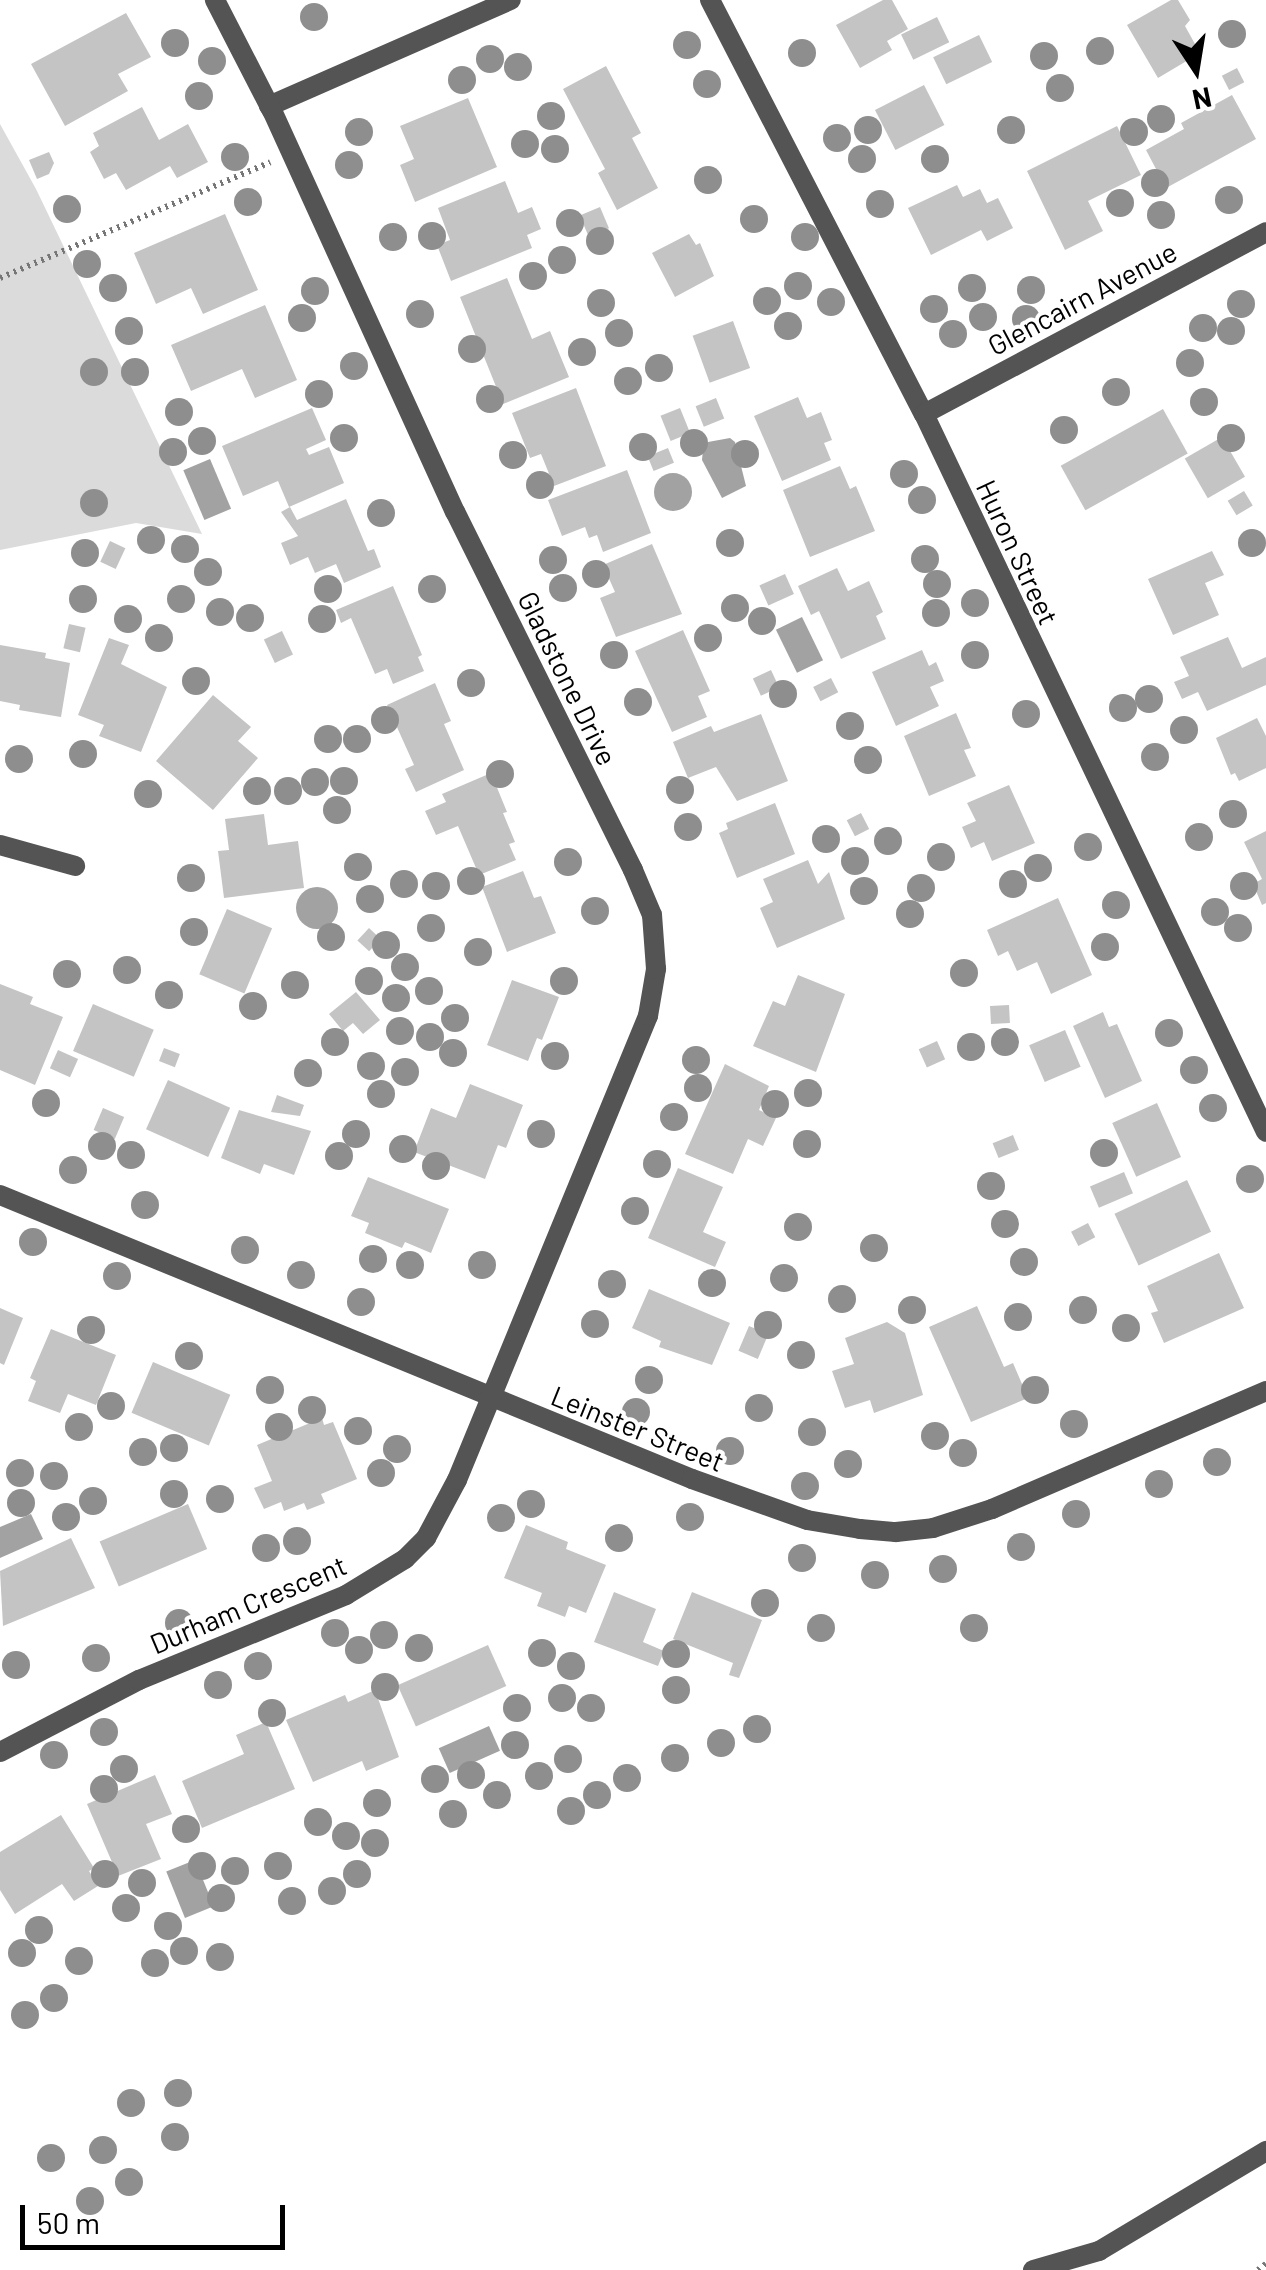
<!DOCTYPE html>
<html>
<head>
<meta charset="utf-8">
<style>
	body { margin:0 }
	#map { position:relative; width:1266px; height:2270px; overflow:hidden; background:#fff; font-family:Barlow,sans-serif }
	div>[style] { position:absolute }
	.green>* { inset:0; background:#dbdbdb }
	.water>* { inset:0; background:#a2a2a2; transform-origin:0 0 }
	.round { border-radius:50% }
	.building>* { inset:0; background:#c4c4c4; transform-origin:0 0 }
	.path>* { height:6px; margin-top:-3px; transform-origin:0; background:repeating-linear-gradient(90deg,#767676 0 2.5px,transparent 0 7.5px) }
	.service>* { height:20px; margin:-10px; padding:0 10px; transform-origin:10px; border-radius:10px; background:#545454 }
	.minor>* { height:20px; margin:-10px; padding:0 10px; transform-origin:10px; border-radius:10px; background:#545454 }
	.trees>* { width:28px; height:28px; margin:-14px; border-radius:50%; background:#8e8e8e }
	span { translate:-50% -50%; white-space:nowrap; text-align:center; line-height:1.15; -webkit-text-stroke:8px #fff; paint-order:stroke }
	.street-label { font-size:28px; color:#000 }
	.north { position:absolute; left:1146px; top:20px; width:100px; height:100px; -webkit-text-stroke:8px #fff; paint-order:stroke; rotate:168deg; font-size:28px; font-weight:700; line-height:40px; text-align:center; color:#000 }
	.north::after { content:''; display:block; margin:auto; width:35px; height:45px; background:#000; clip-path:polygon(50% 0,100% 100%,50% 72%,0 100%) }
	.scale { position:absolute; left:20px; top:2205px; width:265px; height:45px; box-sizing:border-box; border:5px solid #000; border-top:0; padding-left:12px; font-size:30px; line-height:35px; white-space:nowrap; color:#000; -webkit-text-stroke:8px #fff; paint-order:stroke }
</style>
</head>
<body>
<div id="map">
	<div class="green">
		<i style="clip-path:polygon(0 124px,36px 189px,202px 534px,136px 523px,0 550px)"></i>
	</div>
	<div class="water">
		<i style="clip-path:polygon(730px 438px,735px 442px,746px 486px,722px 498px,702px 460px,703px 449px,708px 442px)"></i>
		<i style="left:210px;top:459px;width:54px;height:29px;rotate:67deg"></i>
		<i class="round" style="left:654px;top:473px;width:38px;height:38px"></i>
		<i style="left:802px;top:617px;width:48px;height:29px;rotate:64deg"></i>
		<i class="round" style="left:296px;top:887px;width:42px;height:42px"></i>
		<i style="clip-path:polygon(31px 1514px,43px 1539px,0 1558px,0 1527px)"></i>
		<i style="left:489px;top:1726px;width:27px;height:55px;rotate:66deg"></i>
		<i style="left:195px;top:1860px;width:50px;height:31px;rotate:68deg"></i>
	</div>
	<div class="building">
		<i style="clip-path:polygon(883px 0,892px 0,908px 29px,887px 41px,892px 50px,860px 68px,836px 25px)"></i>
		<i style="clip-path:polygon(1171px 0,1178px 0,1190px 20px,1185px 26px,1200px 53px,1158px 78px,1127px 25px)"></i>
		<i style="clip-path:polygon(126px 13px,151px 57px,118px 74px,128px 91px,65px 126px,31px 64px)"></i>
		<i style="left:937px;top:17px;width:28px;height:40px;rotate:64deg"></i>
		<i style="left:979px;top:35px;width:30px;height:51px;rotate:64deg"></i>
		<i style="clip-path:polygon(606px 66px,641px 133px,632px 138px,658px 188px,617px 210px,598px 173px,605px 169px,563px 89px)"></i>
		<i style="left:1237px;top:68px;width:16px;height:17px;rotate:63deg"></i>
		<i style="left:924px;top:85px;width:45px;height:55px;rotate:63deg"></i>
		<i style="clip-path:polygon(1232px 95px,1256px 139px,1166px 188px,1146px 150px,1184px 129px,1181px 123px)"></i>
		<i style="clip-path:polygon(468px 98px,497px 167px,415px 202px,400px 165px,414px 159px,400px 126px)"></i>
		<i style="clip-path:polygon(142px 107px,159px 140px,188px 124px,208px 162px,177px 178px,170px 166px,126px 190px,116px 173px,104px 179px,90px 152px,99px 146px,93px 133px)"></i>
		<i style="clip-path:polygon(1117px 126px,1141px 175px,1088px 201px,1103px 231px,1065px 250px,1027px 171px)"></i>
		<i style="clip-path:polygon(49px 152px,54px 163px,49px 174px,37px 179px,29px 160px)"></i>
		<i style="clip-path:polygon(505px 181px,518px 213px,532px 207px,541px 229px,527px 235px,532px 248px,451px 281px,437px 245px,450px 240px,438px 208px)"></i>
		<i style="clip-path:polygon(957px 185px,963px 197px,980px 189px,987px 203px,998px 198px,1013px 228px,987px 241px,981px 230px,931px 255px,908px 208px)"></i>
		<i style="left:600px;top:207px;width:23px;height:22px;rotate:67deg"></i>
		<i style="clip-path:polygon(225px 214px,258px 290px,203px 314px,191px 288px,156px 304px,134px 253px)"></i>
		<i style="clip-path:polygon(689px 234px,696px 245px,700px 243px,714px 276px,675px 297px,652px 253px)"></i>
		<i style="clip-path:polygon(507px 278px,532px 339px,550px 331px,569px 377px,503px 404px,460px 297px)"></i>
		<i style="clip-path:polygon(265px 305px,297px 380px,255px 398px,242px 369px,191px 391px,171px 345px)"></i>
		<i style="left:733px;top:321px;width:50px;height:43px;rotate:70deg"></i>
		<i style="clip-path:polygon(576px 388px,606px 466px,554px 486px,541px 454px,530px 458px,512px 413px)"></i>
		<i style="clip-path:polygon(798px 397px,807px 418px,821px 412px,832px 440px,824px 443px,831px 460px,782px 481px,754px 416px)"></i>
		<i style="left:716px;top:398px;width:22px;height:22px;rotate:68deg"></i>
		<i style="clip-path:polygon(312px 408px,326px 440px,306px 449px,309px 455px,329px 447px,344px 483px,289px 507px,278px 481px,243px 496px,222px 446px)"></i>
		<i style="left:680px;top:408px;width:27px;height:21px;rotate:68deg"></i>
		<i style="left:1163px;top:409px;width:51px;height:117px;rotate:61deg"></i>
		<i style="left:1222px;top:437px;width:46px;height:43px;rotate:60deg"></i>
		<i style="left:668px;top:448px;width:16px;height:22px;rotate:68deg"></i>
		<i style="clip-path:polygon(840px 466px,850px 489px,856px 486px,875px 531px,810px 557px,783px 490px)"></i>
		<i style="clip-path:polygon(627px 470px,651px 533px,603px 552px,597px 535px,589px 538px,585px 527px,562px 536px,548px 500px)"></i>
		<i style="left:1244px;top:491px;width:17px;height:19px;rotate:59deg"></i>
		<i style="clip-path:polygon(346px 499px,368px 551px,374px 549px,381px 567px,344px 583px,336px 564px,315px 573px,308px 557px,290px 565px,281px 543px,298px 536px,281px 512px,290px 507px,297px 520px)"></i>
		<i style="left:110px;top:541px;width:17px;height:23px;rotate:25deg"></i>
		<i style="clip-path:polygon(652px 544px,682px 614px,616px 637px,600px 598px,615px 592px,603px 565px)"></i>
		<i style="clip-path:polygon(1212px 551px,1224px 575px,1205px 583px,1219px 615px,1173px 635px,1148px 579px)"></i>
		<i style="clip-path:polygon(837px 568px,848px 591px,869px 581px,883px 612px,876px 616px,886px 639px,841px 659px,819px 611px,811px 615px,798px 586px)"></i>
		<i style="left:785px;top:574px;width:22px;height:28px;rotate:66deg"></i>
		<i style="clip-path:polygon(393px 586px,422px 655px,418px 657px,424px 671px,393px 684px,387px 669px,375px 674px,351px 618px,341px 623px,336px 610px)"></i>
		<i style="left:69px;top:624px;width:17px;height:25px;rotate:13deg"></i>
		<i style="clip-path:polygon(683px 630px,710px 691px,698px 696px,707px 717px,672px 732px,635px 651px)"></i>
		<i style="left:282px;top:631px;width:26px;height:20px;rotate:65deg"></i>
		<i style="clip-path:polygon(1228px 637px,1242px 668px,1266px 657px,1266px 685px,1207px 711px,1198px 692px,1182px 699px,1174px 682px,1189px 676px,1180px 657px)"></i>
		<i style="clip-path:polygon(109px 638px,129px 645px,121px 664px,167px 687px,141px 752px,99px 736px,104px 725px,78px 715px)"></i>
		<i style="clip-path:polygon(0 645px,46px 653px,45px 658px,70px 663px,61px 717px,19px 710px,20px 705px,0 701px)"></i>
		<i style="clip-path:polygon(922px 650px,929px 666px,936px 662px,944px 681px,930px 687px,939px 706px,896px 726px,872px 672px)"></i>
		<i style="left:771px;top:670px;width:19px;height:20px;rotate:65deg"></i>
		<i style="left:831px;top:678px;width:16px;height:20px;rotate:63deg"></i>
		<i style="clip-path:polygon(435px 683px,451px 721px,444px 724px,464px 770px,416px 792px,405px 769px,414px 765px,387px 705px)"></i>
		<i style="clip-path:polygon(213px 695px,251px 727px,238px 741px,258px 758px,213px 810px,156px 761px)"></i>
		<i style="clip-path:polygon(956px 713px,971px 748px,964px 750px,976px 776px,929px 796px,904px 736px)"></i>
		<i style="clip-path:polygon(761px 714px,788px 781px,737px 801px,716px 767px,688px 778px,673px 742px,711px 726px,714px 732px)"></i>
		<i style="clip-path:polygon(1257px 718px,1266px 736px,1266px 768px,1239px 781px,1235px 773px,1231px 775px,1216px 738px)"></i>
		<i style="clip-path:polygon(491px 773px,507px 812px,503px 813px,515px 842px,509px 844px,516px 860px,479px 875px,458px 826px,436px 835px,425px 811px,446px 802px,442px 794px)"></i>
		<i style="clip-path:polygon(1009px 785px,1035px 843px,992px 861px,984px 842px,971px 848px,962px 827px,976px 821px,967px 803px)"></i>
		<i style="clip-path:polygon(775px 803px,795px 854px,737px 878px,719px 833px,728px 829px,726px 823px)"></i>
		<i style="left:861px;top:813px;width:18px;height:16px;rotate:63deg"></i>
		<i style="clip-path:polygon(264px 814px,268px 845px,298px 841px,304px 888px,224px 898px,218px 851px,229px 850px,225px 819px)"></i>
		<i style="clip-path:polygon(1266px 831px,1266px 903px,1262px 905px,1253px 884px,1262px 879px,1244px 842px)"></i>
		<i style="clip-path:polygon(808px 860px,818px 884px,829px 872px,845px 919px,777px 948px,760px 908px,773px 902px,763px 879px)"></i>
		<i style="clip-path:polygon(523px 871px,534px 898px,541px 896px,556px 933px,507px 952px,482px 887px)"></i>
		<i style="clip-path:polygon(1058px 898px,1092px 975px,1051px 994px,1037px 962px,1017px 971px,1008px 951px,998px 956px,987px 930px)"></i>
		<i style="left:227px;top:909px;width:49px;height:71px;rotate:23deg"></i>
		<i style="left:369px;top:928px;width:16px;height:17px;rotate:43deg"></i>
		<i style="clip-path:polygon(798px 975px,845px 994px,816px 1072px,753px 1046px,773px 1001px,785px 1006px)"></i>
		<i style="clip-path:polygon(512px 980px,559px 997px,542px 1040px,537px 1038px,528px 1061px,487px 1045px)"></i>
		<i style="clip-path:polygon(0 984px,33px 997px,30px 1004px,63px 1017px,35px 1085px,0 1070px)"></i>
		<i style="clip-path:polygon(356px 992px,380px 1020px,363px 1034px,353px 1023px,343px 1031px,329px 1014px)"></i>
		<i style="left:93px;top:1004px;width:66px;height:51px;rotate:23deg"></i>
		<i style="left:1009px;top:1005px;width:18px;height:19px;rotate:87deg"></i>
		<i style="clip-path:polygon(1103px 1012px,1109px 1027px,1117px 1024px,1142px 1081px,1105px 1098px,1073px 1026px)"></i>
		<i style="left:1065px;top:1030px;width:40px;height:39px;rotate:67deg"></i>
		<i style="left:937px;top:1041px;width:20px;height:20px;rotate:66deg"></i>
		<i style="left:164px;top:1048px;width:17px;height:14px;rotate:21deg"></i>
		<i style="left:58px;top:1050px;width:22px;height:20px;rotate:24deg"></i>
		<i style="clip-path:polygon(725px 1064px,769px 1086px,759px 1110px,776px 1118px,763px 1146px,748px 1139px,733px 1174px,685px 1154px)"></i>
		<i style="left:168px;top:1080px;width:68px;height:54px;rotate:24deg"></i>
		<i style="clip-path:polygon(470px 1084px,523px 1105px,506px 1148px,498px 1145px,485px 1179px,414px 1152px,431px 1108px,456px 1118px)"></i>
		<i style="clip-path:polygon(277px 1095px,304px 1105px,300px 1116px,271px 1112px)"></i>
		<i style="left:1157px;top:1103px;width:59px;height:49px;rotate:66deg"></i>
		<i style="left:103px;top:1108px;width:23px;height:24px;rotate:23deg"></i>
		<i style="clip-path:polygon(239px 1110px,311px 1131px,294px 1175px,264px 1164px,260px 1174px,221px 1158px)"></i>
		<i style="left:1013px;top:1135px;width:16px;height:22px;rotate:68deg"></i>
		<i style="clip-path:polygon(678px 1168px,723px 1187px,703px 1232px,726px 1242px,715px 1267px,648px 1238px)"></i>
		<i style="left:1124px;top:1172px;width:23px;height:37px;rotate:67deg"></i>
		<i style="clip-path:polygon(368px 1177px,449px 1209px,431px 1253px,405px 1242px,402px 1248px,365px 1233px,369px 1223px,351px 1216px)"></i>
		<i style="left:1187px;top:1180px;width:57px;height:80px;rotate:65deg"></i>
		<i style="left:1088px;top:1223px;width:16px;height:19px;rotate:63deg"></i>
		<i style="clip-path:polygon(1219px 1253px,1244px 1308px,1164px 1343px,1151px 1313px,1158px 1311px,1147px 1286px)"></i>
		<i style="clip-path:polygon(649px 1289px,730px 1323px,712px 1365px,659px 1347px,661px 1341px,632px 1328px)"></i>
		<i style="clip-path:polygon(977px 1306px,1004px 1367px,1013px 1363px,1028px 1398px,971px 1422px,929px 1327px)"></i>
		<i style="clip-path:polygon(0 1308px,23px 1318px,4px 1365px,0 1363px)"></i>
		<i style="clip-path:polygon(887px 1322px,905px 1333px,923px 1395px,874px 1413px,870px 1400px,845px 1408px,832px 1371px,854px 1364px,845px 1338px)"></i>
		<i style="left:749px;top:1326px;width:21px;height:27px;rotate:23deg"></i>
		<i style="clip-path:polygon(51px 1329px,116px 1355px,96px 1405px,68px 1394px,60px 1413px,28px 1401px,36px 1381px,30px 1378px)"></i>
		<i style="left:153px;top:1362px;width:84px;height:55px;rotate:23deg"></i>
		<i style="clip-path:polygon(322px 1418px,324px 1425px,333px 1422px,357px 1479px,321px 1494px,325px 1503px,307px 1510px,304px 1503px,284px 1511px,281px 1502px,264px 1509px,254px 1488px,272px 1481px,257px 1445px)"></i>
		<i style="left:188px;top:1504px;width:49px;height:96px;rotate:67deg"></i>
		<i style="clip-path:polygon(526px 1525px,568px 1542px,566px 1549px,606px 1565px,586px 1613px,569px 1606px,565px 1617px,537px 1606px,542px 1593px,504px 1578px)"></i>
		<i style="clip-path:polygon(71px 1538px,95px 1588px,3px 1626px,0 1571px)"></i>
		<i style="clip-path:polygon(614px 1592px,656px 1609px,643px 1642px,664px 1651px,658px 1666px,594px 1642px)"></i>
		<i style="clip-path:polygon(692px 1592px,762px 1620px,739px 1678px,729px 1675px,733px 1663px,673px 1639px)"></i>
		<i style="left:488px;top:1645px;width:45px;height:99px;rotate:66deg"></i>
		<i style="clip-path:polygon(375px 1690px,399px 1757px,366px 1771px,362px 1761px,313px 1782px,286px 1720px,345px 1695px,348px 1702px)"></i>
		<i style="clip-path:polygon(266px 1722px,295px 1789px,202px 1828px,182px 1781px,244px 1754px,236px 1735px)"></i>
		<i style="clip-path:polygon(155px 1775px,172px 1814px,146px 1824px,161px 1859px,118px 1876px,87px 1804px)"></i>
		<i style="clip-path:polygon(61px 1815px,94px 1868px,89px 1871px,98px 1886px,74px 1901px,62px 1884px,15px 1914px,0 1890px,0 1852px)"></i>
	</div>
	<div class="path">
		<i style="left:0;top:278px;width:294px;rotate:-23.2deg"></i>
		<i style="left:1258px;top:2270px;width:10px;rotate:-37deg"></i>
	</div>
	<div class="service">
		<i style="left:1033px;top:2270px;width:69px;rotate:-16.1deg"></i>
		<i style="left:1099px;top:2251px;width:195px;rotate:-30.9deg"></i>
	</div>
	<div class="minor">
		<i style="left:710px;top:0;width:466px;rotate:62.7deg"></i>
		<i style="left:924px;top:414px;width:795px;rotate:64.53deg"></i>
		<i style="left:269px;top:106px;width:264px;rotate:-23.7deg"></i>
		<i style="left:924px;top:414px;width:387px;rotate:-28deg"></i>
		<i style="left:0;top:845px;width:78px;rotate:15.6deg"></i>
		<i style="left:0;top:1195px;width:748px;rotate:22.31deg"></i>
		<i style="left:692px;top:1479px;width:122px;rotate:19.6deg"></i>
		<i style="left:807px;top:1520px;width:54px;rotate:9.6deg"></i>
		<i style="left:860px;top:1529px;width:36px;rotate:5deg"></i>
		<i style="left:896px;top:1532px;width:37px;rotate:-6deg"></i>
		<i style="left:933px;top:1528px;width:62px;rotate:-17.9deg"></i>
		<i style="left:992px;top:1509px;width:298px;rotate:-23.3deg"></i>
		<i style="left:0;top:1752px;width:157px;rotate:-27.4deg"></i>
		<i style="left:139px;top:1680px;width:224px;rotate:-22.3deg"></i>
		<i style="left:346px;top:1595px;width:69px;rotate:-31.4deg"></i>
		<i style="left:405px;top:1559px;width:30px;rotate:-45deg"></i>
		<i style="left:426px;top:1538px;width:66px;rotate:-61.9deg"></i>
		<i style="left:457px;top:1480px;width:502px;rotate:-67.63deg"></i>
		<i style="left:648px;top:1016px;width:48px;rotate:-80.3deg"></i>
		<i style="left:656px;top:969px;width:54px;rotate:-94.2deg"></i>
		<i style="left:652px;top:915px;width:49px;rotate:-112.9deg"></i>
		<i style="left:633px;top:870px;width:400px;rotate:-116.4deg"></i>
		<i style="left:455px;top:512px;width:441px;rotate:-114.5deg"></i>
		<i style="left:272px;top:111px;width:125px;rotate:-117.2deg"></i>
	</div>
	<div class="trees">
		<i style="left:314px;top:17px"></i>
		<i style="left:1232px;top:34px"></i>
		<i style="left:175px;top:43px"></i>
		<i style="left:687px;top:45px"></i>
		<i style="left:1100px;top:51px"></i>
		<i style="left:802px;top:53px"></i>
		<i style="left:1044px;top:56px"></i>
		<i style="left:490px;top:59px"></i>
		<i style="left:212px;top:61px"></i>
		<i style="left:518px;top:67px"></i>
		<i style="left:462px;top:80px"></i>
		<i style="left:707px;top:84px"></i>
		<i style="left:1060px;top:88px"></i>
		<i style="left:199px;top:96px"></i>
		<i style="left:551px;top:116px"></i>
		<i style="left:1161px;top:119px"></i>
		<i style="left:868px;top:130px"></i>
		<i style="left:1011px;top:130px"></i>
		<i style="left:359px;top:132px"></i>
		<i style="left:1134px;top:132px"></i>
		<i style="left:837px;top:138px"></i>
		<i style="left:525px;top:144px"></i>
		<i style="left:555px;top:149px"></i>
		<i style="left:235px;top:157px"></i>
		<i style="left:862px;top:159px"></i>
		<i style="left:935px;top:159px"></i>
		<i style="left:349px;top:165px"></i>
		<i style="left:708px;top:180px"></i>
		<i style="left:1155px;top:183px"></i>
		<i style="left:1229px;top:200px"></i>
		<i style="left:248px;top:202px"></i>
		<i style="left:1120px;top:203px"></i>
		<i style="left:880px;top:204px"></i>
		<i style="left:67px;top:209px"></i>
		<i style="left:1161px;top:215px"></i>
		<i style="left:754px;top:219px"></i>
		<i style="left:570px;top:223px"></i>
		<i style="left:432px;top:236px"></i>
		<i style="left:393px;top:237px"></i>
		<i style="left:805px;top:237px"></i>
		<i style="left:600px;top:241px"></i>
		<i style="left:562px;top:260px"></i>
		<i style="left:87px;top:264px"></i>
		<i style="left:533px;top:276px"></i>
		<i style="left:798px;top:286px"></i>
		<i style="left:113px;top:288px"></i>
		<i style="left:972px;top:288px"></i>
		<i style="left:1031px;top:290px"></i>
		<i style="left:315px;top:291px"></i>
		<i style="left:767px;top:301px"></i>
		<i style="left:831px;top:302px"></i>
		<i style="left:601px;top:303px"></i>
		<i style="left:1241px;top:304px"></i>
		<i style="left:934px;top:309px"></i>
		<i style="left:420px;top:314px"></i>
		<i style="left:983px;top:317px"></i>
		<i style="left:302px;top:318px"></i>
		<i style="left:1026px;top:319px"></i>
		<i style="left:788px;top:326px"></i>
		<i style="left:1203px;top:328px"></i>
		<i style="left:129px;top:331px"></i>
		<i style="left:1231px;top:331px"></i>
		<i style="left:619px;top:333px"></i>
		<i style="left:953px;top:334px"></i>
		<i style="left:472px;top:349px"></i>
		<i style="left:582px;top:352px"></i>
		<i style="left:1190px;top:363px"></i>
		<i style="left:354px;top:366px"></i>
		<i style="left:659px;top:368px"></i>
		<i style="left:94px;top:372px"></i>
		<i style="left:135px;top:372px"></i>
		<i style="left:628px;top:381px"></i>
		<i style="left:1116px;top:392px"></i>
		<i style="left:319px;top:394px"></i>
		<i style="left:490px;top:399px"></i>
		<i style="left:1204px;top:402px"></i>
		<i style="left:179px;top:412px"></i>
		<i style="left:1064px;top:430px"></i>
		<i style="left:344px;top:438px"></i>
		<i style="left:1231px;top:438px"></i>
		<i style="left:202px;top:441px"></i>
		<i style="left:694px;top:443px"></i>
		<i style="left:643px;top:447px"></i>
		<i style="left:173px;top:452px"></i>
		<i style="left:745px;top:454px"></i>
		<i style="left:513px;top:455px"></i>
		<i style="left:904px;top:474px"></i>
		<i style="left:540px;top:485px"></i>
		<i style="left:922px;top:500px"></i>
		<i style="left:94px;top:503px"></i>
		<i style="left:381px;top:513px"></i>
		<i style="left:151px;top:540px"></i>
		<i style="left:730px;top:543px"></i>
		<i style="left:1252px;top:543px"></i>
		<i style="left:185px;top:549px"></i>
		<i style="left:85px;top:553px"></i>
		<i style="left:925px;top:559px"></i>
		<i style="left:553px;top:560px"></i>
		<i style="left:208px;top:572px"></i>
		<i style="left:596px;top:574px"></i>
		<i style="left:937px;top:584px"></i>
		<i style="left:563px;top:588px"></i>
		<i style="left:328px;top:589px"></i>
		<i style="left:432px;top:589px"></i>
		<i style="left:83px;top:599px"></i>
		<i style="left:181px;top:599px"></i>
		<i style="left:975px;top:603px"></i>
		<i style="left:735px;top:608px"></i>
		<i style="left:220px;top:612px"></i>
		<i style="left:936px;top:613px"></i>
		<i style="left:250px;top:618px"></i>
		<i style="left:128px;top:619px"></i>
		<i style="left:322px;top:619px"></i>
		<i style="left:762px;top:621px"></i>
		<i style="left:159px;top:638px"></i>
		<i style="left:708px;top:638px"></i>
		<i style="left:614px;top:655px"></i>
		<i style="left:975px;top:655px"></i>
		<i style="left:196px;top:681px"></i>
		<i style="left:471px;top:683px"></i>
		<i style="left:783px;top:694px"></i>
		<i style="left:1149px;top:699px"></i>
		<i style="left:638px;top:702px"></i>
		<i style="left:1123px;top:708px"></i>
		<i style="left:1026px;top:714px"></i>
		<i style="left:385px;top:720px"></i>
		<i style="left:850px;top:726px"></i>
		<i style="left:1184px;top:730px"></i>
		<i style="left:328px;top:739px"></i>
		<i style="left:357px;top:739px"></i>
		<i style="left:83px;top:754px"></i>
		<i style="left:1155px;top:757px"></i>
		<i style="left:19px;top:759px"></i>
		<i style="left:868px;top:760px"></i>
		<i style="left:500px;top:774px"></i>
		<i style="left:344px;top:781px"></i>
		<i style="left:315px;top:782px"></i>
		<i style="left:680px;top:790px"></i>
		<i style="left:257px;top:791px"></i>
		<i style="left:288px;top:791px"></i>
		<i style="left:148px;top:794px"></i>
		<i style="left:337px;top:810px"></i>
		<i style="left:1233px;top:814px"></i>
		<i style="left:688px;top:827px"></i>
		<i style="left:1199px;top:837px"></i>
		<i style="left:826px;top:839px"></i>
		<i style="left:888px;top:841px"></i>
		<i style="left:1088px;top:847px"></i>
		<i style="left:941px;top:857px"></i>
		<i style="left:855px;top:861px"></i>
		<i style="left:568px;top:862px"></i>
		<i style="left:358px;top:867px"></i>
		<i style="left:1038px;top:868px"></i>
		<i style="left:191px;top:878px"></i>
		<i style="left:471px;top:881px"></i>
		<i style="left:404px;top:884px"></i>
		<i style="left:1013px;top:884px"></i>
		<i style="left:436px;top:886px"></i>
		<i style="left:1244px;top:886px"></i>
		<i style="left:921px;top:888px"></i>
		<i style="left:864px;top:891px"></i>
		<i style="left:370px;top:899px"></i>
		<i style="left:1116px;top:905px"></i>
		<i style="left:595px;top:911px"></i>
		<i style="left:1215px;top:912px"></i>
		<i style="left:910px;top:914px"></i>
		<i style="left:431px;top:928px"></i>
		<i style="left:1238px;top:928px"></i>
		<i style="left:194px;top:932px"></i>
		<i style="left:331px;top:937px"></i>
		<i style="left:386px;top:945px"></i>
		<i style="left:1105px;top:947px"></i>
		<i style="left:478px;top:952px"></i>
		<i style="left:405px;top:967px"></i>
		<i style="left:127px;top:970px"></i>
		<i style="left:964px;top:973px"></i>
		<i style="left:67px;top:974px"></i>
		<i style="left:369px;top:981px"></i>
		<i style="left:564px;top:981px"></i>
		<i style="left:295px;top:985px"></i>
		<i style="left:429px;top:991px"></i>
		<i style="left:169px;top:995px"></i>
		<i style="left:396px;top:998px"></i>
		<i style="left:253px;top:1006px"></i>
		<i style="left:455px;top:1018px"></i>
		<i style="left:400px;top:1031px"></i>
		<i style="left:1169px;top:1033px"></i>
		<i style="left:430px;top:1037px"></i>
		<i style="left:335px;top:1042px"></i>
		<i style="left:1005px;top:1042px"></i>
		<i style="left:971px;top:1047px"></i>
		<i style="left:453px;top:1053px"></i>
		<i style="left:555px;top:1056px"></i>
		<i style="left:696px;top:1060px"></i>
		<i style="left:371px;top:1066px"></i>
		<i style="left:1194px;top:1070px"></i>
		<i style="left:405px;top:1072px"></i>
		<i style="left:308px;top:1073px"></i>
		<i style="left:698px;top:1088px"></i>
		<i style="left:808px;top:1093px"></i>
		<i style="left:381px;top:1094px"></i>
		<i style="left:46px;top:1103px"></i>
		<i style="left:775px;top:1104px"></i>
		<i style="left:1213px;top:1108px"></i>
		<i style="left:674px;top:1117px"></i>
		<i style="left:356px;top:1134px"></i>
		<i style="left:541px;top:1134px"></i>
		<i style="left:807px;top:1144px"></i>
		<i style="left:102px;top:1146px"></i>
		<i style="left:403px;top:1149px"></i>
		<i style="left:1104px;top:1153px"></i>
		<i style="left:131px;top:1155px"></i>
		<i style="left:339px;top:1156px"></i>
		<i style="left:657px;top:1164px"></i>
		<i style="left:436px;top:1166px"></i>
		<i style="left:73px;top:1170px"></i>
		<i style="left:1250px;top:1179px"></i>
		<i style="left:991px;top:1186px"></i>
		<i style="left:145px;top:1205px"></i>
		<i style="left:635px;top:1211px"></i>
		<i style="left:1005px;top:1224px"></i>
		<i style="left:798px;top:1227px"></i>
		<i style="left:33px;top:1242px"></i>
		<i style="left:874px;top:1248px"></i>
		<i style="left:245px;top:1250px"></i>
		<i style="left:373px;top:1259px"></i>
		<i style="left:1024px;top:1262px"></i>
		<i style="left:410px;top:1265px"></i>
		<i style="left:482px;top:1265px"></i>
		<i style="left:301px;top:1275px"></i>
		<i style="left:117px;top:1276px"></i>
		<i style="left:784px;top:1278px"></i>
		<i style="left:712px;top:1283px"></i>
		<i style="left:612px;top:1284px"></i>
		<i style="left:842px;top:1299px"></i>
		<i style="left:361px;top:1302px"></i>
		<i style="left:912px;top:1310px"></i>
		<i style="left:1083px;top:1310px"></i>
		<i style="left:1018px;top:1317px"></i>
		<i style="left:595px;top:1324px"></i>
		<i style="left:768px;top:1325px"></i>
		<i style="left:1126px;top:1328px"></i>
		<i style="left:91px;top:1330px"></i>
		<i style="left:801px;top:1355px"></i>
		<i style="left:189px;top:1356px"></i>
		<i style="left:649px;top:1380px"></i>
		<i style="left:270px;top:1390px"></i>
		<i style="left:1035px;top:1390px"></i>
		<i style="left:111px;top:1406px"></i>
		<i style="left:759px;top:1408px"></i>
		<i style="left:312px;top:1410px"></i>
		<i style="left:636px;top:1412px"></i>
		<i style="left:1074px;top:1424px"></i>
		<i style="left:79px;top:1427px"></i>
		<i style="left:279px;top:1427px"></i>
		<i style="left:358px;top:1431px"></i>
		<i style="left:812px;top:1432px"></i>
		<i style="left:935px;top:1436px"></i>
		<i style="left:174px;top:1448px"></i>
		<i style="left:397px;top:1449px"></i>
		<i style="left:730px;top:1451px"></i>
		<i style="left:143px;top:1452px"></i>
		<i style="left:963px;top:1453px"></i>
		<i style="left:1217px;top:1462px"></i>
		<i style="left:848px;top:1464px"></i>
		<i style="left:20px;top:1473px"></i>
		<i style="left:381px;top:1473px"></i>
		<i style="left:54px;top:1476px"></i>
		<i style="left:1159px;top:1484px"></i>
		<i style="left:805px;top:1486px"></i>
		<i style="left:174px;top:1494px"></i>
		<i style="left:220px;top:1499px"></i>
		<i style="left:93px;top:1501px"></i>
		<i style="left:21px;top:1503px"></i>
		<i style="left:531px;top:1504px"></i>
		<i style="left:1076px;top:1514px"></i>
		<i style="left:66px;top:1517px"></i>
		<i style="left:690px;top:1517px"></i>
		<i style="left:501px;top:1518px"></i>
		<i style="left:619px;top:1538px"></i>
		<i style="left:297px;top:1541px"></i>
		<i style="left:1021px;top:1547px"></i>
		<i style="left:266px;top:1548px"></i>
		<i style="left:802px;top:1558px"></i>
		<i style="left:943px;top:1569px"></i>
		<i style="left:875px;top:1575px"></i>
		<i style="left:765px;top:1603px"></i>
		<i style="left:179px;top:1623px"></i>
		<i style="left:821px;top:1628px"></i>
		<i style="left:974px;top:1628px"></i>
		<i style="left:335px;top:1633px"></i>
		<i style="left:384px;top:1635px"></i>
		<i style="left:419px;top:1648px"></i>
		<i style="left:359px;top:1650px"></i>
		<i style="left:542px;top:1653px"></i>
		<i style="left:676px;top:1654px"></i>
		<i style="left:96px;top:1658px"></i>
		<i style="left:16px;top:1665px"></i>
		<i style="left:258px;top:1666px"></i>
		<i style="left:571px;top:1666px"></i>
		<i style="left:218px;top:1685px"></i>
		<i style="left:385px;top:1687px"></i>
		<i style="left:676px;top:1690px"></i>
		<i style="left:562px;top:1698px"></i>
		<i style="left:517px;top:1708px"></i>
		<i style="left:591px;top:1708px"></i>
		<i style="left:272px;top:1713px"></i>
		<i style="left:757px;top:1729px"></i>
		<i style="left:104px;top:1732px"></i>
		<i style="left:721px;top:1743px"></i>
		<i style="left:515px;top:1745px"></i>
		<i style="left:54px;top:1755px"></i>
		<i style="left:675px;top:1758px"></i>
		<i style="left:568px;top:1759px"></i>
		<i style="left:124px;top:1769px"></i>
		<i style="left:471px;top:1775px"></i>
		<i style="left:539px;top:1776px"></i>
		<i style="left:627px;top:1778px"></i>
		<i style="left:435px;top:1779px"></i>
		<i style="left:104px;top:1789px"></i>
		<i style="left:497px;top:1795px"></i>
		<i style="left:597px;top:1795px"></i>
		<i style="left:377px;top:1803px"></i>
		<i style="left:571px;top:1811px"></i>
		<i style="left:453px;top:1814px"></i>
		<i style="left:318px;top:1822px"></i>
		<i style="left:186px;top:1829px"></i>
		<i style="left:346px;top:1836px"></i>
		<i style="left:375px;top:1843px"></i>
		<i style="left:202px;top:1866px"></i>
		<i style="left:278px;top:1866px"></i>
		<i style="left:235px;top:1871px"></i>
		<i style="left:105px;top:1874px"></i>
		<i style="left:357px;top:1874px"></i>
		<i style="left:142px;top:1883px"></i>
		<i style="left:332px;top:1891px"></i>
		<i style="left:221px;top:1898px"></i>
		<i style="left:292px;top:1901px"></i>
		<i style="left:126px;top:1908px"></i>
		<i style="left:168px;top:1926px"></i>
		<i style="left:39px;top:1930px"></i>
		<i style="left:184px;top:1951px"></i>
		<i style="left:22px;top:1953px"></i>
		<i style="left:220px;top:1957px"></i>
		<i style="left:79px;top:1961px"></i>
		<i style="left:155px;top:1963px"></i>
		<i style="left:54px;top:1998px"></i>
		<i style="left:25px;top:2015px"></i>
		<i style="left:178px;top:2093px"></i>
		<i style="left:131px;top:2103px"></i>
		<i style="left:175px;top:2137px"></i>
		<i style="left:103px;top:2150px"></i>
		<i style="left:51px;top:2158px"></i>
		<i style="left:129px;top:2182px"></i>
		<i style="left:90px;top:2201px"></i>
	</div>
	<div class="street-label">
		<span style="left:1082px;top:298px;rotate:-28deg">Glencairn Avenue</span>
		<span style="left:1018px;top:552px;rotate:65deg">Huron Street</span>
		<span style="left:568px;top:678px;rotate:64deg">Gladstone Drive</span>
		<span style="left:638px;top:1428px;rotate:22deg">Leinster Street</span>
		<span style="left:248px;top:1604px;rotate:-23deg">Durham Crescent</span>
	</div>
	<div class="north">N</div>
	<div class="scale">50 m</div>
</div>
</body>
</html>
